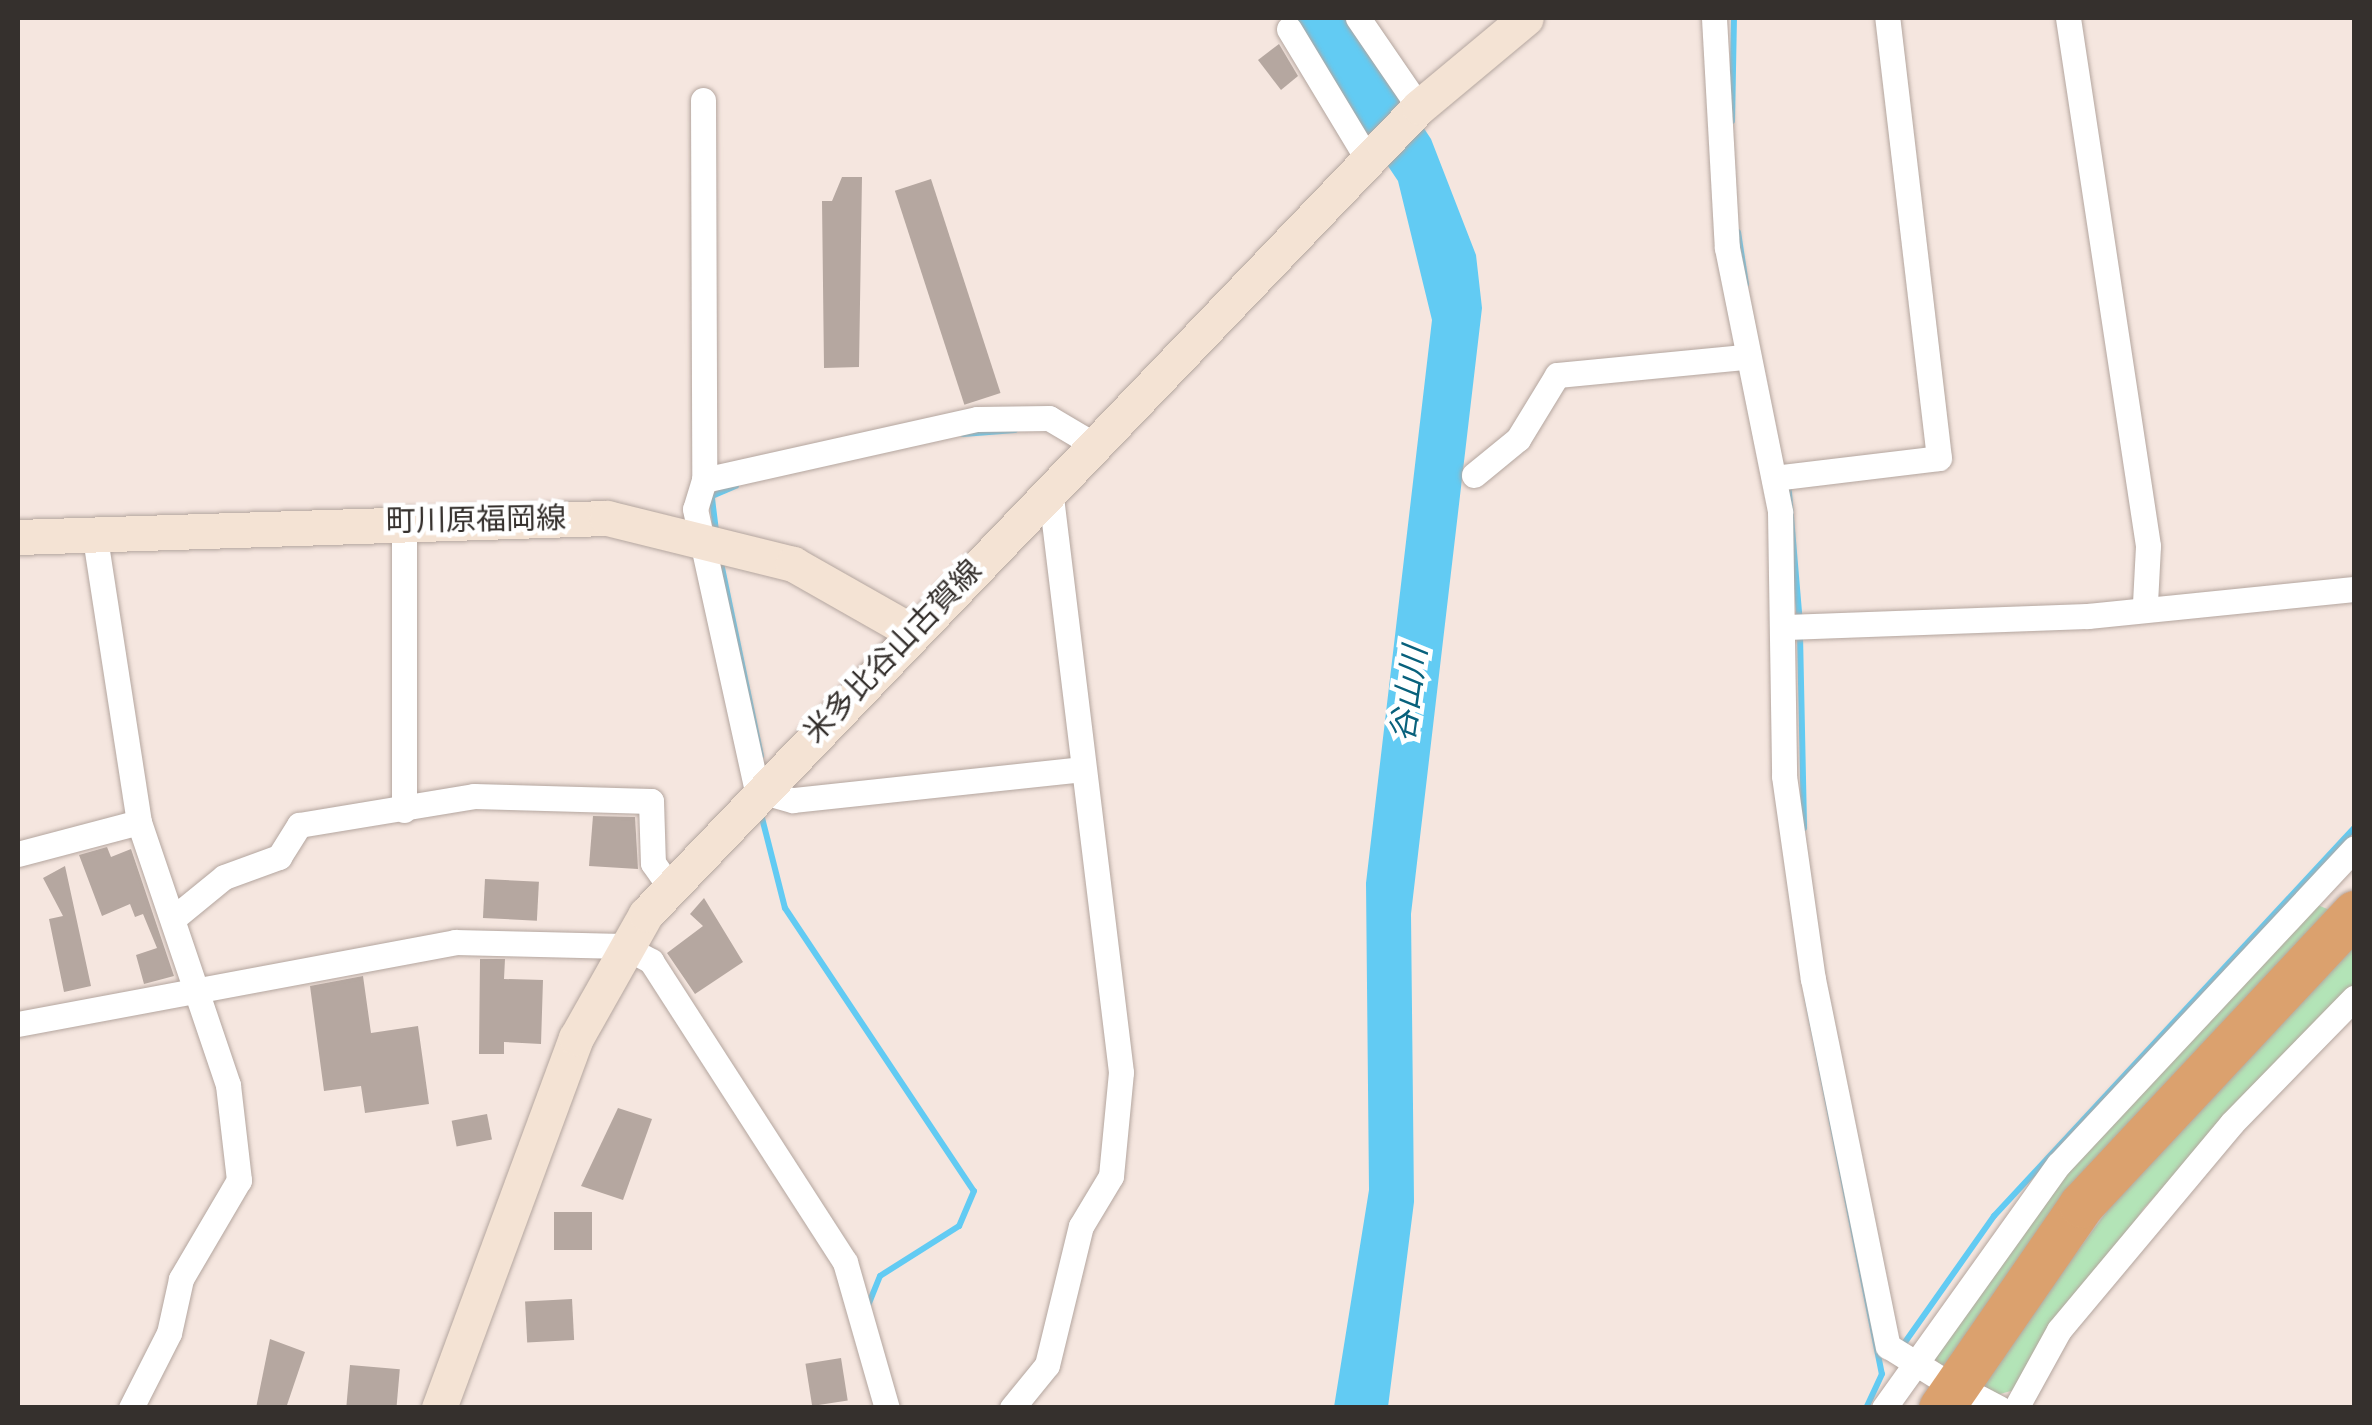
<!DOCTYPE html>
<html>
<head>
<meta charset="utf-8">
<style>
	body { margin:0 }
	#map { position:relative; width:2372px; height:1425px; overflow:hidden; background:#f5e6df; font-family:"Asap Condensed","Noto Sans JP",sans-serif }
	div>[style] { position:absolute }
	.green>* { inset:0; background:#b3e4b7 }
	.water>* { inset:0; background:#62cbf3 }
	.stream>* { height:6px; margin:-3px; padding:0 3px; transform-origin:3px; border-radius:3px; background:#62cbf3 }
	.building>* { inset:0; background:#b5a7a0; transform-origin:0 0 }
	.roads { filter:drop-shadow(0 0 2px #b4a69f) drop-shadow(0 0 2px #b4a69f) }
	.street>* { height:25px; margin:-12.5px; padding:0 12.5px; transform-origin:12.5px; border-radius:12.5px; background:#fff }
	.secondary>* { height:35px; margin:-17.5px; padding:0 17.5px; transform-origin:17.5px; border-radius:17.5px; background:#f4e3d4 }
	.highway>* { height:45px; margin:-22.5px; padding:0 22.5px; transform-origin:22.5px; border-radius:22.5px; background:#dba16e }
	span { translate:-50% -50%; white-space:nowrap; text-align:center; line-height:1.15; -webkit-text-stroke:9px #fff; paint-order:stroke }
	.street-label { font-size:30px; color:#35302d }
	.water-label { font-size:32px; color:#08617c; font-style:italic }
	.frame { position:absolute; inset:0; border:20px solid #35302d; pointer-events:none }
</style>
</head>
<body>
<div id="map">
	<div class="green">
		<i style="clip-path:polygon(2313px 903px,2339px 914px,1942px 1367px,1934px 1358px,2043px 1198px)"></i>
		<i style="clip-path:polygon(2354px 944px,2354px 985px,2144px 1208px,2018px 1389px,1993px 1396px,1977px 1387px,2130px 1180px)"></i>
	</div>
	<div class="water">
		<i style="clip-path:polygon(1289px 18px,1347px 18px,1394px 83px,1431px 139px,1476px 255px,1482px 308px,1411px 914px,1414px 1202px,1388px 1407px,1334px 1407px,1369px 1190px,1366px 883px,1432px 320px,1398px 181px)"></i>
	</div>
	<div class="stream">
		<i style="left:1732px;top:121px;width:103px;rotate:-88.9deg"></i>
		<i style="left:1738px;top:232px;width:53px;rotate:81.3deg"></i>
		<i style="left:963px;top:434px;width:52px;rotate:-4.4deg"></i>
		<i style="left:1788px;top:481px;width:143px;rotate:85.2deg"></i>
		<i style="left:716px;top:531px;width:35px;rotate:-97deg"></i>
		<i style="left:712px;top:496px;width:26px;rotate:-23deg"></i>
		<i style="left:720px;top:558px;width:202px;rotate:78.3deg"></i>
		<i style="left:1800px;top:635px;width:193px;rotate:88.8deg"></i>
		<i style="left:761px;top:814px;width:97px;rotate:75.7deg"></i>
		<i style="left:785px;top:908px;width:340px;rotate:56.3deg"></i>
		<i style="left:974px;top:1191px;width:38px;rotate:113deg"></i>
		<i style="left:959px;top:1226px;width:93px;rotate:147.7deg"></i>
		<i style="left:880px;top:1276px;width:35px;rotate:112deg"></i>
		<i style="left:1807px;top:996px;width:385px;rotate:78.8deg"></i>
		<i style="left:1882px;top:1374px;width:38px;rotate:115deg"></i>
		<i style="left:1903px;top:1345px;width:158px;rotate:-54.8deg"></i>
		<i style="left:1994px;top:1216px;width:529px;rotate:-47.14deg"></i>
	</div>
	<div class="building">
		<i style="clip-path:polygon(1279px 44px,1298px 76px,1281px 90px,1258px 60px)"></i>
		<i style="clip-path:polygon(842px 177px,862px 177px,859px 367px,824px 368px,822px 201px,832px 201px)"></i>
		<i style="left:931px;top:179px;width:225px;height:38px;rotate:72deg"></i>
		<i style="clip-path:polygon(593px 816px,635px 817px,638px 869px,589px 866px)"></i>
		<i style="clip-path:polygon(107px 847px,111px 857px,131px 849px,174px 976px,144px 984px,136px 955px,157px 948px,143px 914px,135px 917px,130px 904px,102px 916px,79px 855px)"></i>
		<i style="clip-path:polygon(65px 866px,91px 986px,64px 992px,49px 919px,63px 916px,43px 878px)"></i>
		<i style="left:485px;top:879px;width:54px;height:39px;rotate:3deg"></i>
		<i style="clip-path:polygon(704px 898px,743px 962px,695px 994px,667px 953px,703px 926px,690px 914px)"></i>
		<i style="clip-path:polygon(480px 959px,505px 959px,504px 979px,543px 980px,541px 1044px,504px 1042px,504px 1054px,479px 1054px)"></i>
		<i style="clip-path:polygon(363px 976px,371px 1033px,418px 1026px,429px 1104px,365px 1113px,361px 1086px,324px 1091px,310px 986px)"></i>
		<i style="clip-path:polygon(618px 1108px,652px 1119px,623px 1200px,581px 1186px)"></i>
		<i style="left:487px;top:1114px;width:26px;height:36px;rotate:79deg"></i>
		<i style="left:554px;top:1212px;width:38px;height:38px"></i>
		<i style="left:572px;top:1299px;width:41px;height:47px;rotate:87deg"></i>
		<i style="clip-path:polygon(270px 1339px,305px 1352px,286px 1408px,256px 1408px)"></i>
		<i style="left:841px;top:1358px;width:43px;height:36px;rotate:81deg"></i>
		<i style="left:350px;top:1365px;width:50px;height:43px;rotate:5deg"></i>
	</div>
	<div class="roads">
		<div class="street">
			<i style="left:1358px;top:18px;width:108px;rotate:55.6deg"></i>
			<i style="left:1714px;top:18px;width:230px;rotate:86.8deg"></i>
			<i style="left:1727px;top:248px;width:269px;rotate:78.6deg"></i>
			<i style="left:1780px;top:512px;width:264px;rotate:89.1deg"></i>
			<i style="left:1784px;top:776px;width:205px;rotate:81.9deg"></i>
			<i style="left:1813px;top:979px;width:375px;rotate:78.5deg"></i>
			<i style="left:1888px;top:1346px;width:59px;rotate:31.8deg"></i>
			<i style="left:2068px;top:18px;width:534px;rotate:81.38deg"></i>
			<i style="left:2148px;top:546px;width:58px;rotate:93deg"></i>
			<i style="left:1289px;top:29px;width:153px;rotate:58.9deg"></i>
			<i style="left:703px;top:100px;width:380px;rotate:89.8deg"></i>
			<i style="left:704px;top:480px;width:30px;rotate:107deg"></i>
			<i style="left:695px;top:509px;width:288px;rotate:77.6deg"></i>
			<i style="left:757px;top:790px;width:37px;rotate:16deg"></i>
			<i style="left:793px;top:800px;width:291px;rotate:-6.1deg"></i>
			<i style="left:1474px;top:475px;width:57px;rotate:-39.3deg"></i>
			<i style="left:1518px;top:439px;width:75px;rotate:-58.6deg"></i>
			<i style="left:1557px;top:375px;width:188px;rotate:-5.5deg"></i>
			<i style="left:1774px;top:478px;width:166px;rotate:-6.9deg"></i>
			<i style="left:1939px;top:458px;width:443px;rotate:-96.7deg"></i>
			<i style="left:704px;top:480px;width:280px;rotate:-12.6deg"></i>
			<i style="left:977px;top:419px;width:72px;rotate:-0.8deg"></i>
			<i style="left:1049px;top:418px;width:51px;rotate:30.6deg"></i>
			<i style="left:95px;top:538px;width:287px;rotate:81.2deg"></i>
			<i style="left:139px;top:822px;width:278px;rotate:71.3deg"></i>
			<i style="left:228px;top:1085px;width:96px;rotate:83.4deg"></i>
			<i style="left:239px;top:1180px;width:115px;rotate:120.4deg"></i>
			<i style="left:181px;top:1279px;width:55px;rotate:102.5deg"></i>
			<i style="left:169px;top:1333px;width:84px;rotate:116.9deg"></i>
			<i style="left:1785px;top:627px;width:303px;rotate:-2.1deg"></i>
			<i style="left:2088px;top:616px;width:267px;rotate:-5.8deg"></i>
			<i style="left:404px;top:810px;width:290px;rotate:-90deg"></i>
			<i style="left:18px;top:854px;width:125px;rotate:-14.8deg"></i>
			<i style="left:175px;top:917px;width:63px;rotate:-39.2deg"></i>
			<i style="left:224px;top:877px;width:59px;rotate:-20deg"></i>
			<i style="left:279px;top:857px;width:38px;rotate:-58deg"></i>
			<i style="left:299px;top:825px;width:177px;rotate:-9.4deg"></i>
			<i style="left:474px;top:796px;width:177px;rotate:1.6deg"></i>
			<i style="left:651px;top:801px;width:62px;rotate:88.2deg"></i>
			<i style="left:653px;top:863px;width:28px;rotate:55deg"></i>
			<i style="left:18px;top:1024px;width:445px;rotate:-10.6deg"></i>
			<i style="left:455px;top:942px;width:168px;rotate:1.4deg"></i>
			<i style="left:623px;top:946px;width:32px;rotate:28deg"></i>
			<i style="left:651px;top:961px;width:358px;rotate:57.2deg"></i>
			<i style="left:845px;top:1262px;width:152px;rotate:74deg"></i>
			<i style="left:1980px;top:1398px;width:21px;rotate:28deg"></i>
			<i style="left:1012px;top:1408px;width:55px;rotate:-50.9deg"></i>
			<i style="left:1047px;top:1365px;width:143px;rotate:-76.3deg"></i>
			<i style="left:1081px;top:1226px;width:58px;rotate:-59deg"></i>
			<i style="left:1111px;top:1176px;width:104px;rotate:-84.5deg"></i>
			<i style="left:1121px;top:1072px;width:587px;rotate:-96.94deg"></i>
			<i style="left:1884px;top:1408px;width:300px;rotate:-54.4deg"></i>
			<i style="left:2059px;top:1164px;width:432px;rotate:-46.9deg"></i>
			<i style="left:2016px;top:1408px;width:89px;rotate:-61.1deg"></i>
			<i style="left:2059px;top:1330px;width:270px;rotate:-50.1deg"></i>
			<i style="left:2232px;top:1123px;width:175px;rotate:-45.7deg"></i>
		</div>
		<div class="secondary">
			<i style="left:18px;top:537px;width:589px;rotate:-1.85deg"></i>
			<i style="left:607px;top:518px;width:192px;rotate:13.9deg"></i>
			<i style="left:793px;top:564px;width:136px;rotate:29.6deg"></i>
			<i style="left:439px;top:1408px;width:395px;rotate:-69.7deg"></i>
			<i style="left:576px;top:1038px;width:142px;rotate:-60.6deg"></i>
			<i style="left:646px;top:914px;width:1117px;rotate:-46.23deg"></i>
			<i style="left:1419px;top:107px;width:139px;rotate:-39.8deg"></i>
		</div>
		<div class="highway">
			<i style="left:1941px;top:1408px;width:247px;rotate:-55.4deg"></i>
			<i style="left:2081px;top:1205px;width:400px;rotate:-46.9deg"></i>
		</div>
	</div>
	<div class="street-label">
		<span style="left:476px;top:519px;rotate:-1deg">町川原福岡線</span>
		<span style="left:892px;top:651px;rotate:-46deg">米多比谷山古賀線</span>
	</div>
	<div class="water-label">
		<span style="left:1409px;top:694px;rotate:-82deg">谷山川</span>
	</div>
	<div class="frame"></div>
</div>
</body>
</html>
